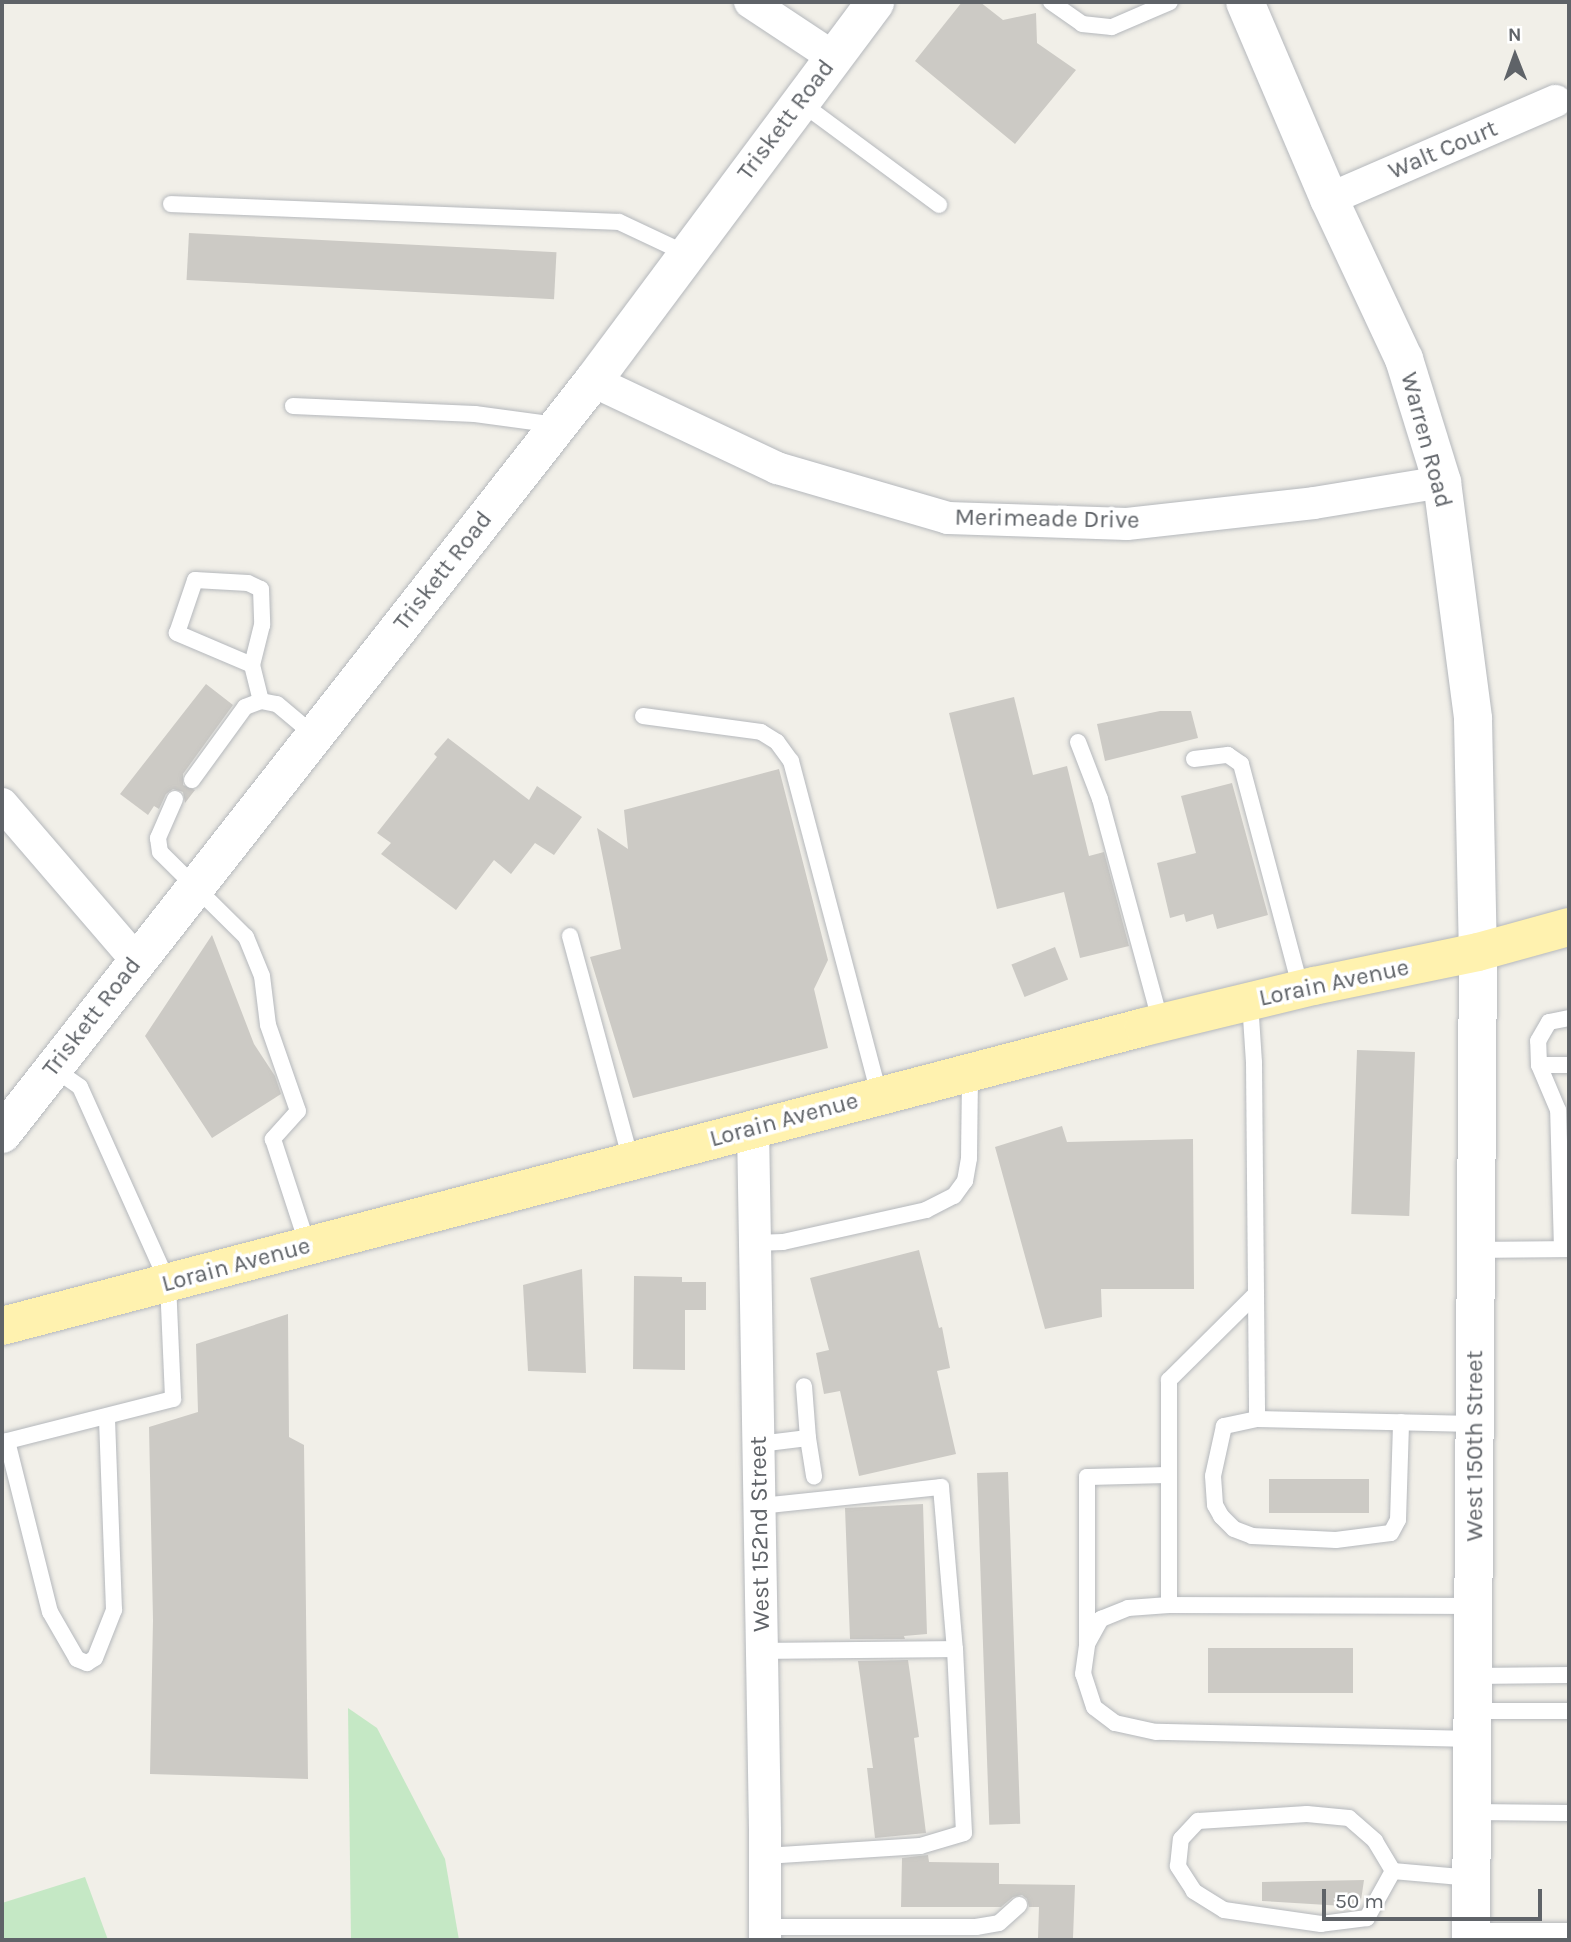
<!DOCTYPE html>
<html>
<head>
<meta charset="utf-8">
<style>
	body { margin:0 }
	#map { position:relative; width:1571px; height:1942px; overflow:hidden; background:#f1efe8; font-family:Karla,sans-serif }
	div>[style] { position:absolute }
	.green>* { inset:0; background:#c5e8c5 }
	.building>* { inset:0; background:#cccac5; transform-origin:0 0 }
	.roads { filter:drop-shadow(0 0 2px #b5b8bc) drop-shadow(0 0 2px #b5b8bc) }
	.service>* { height:16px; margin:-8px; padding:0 8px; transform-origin:8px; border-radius:8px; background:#fff }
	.minor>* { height:32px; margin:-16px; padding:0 16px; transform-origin:16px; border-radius:16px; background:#fff }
	.secondary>* { height:38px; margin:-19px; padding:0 19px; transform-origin:19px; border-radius:19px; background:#fff }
	.primary>* { height:38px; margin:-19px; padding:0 19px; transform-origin:19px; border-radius:19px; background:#fff2af }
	span { translate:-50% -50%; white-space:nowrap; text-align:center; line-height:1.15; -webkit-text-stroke:7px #fff; paint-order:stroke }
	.street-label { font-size:24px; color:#5f6368 }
	.frame { position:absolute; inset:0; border:4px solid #5f6368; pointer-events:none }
	.north { position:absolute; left:1480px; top:21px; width:70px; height:70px; -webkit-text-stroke:5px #fff; paint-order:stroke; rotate:359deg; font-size:19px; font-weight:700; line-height:28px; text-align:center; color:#5f6368 }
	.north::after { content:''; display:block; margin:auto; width:24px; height:32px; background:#5f6368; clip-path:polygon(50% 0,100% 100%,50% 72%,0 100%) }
	.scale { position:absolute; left:1322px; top:1889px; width:220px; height:32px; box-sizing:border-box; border:4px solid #5f6368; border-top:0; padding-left:9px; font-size:21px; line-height:24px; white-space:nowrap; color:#5f6368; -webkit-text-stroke:5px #fff; paint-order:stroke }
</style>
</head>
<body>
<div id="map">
	<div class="green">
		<i style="clip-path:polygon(348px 1708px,377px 1728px,445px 1859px,459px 1940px,351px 1940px)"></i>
		<i style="clip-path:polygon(85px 1877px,108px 1940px,2px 1940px,2px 1903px)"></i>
	</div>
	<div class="building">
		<i style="clip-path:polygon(962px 2px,980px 2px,1003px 20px,1036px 13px,1037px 43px,1076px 70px,1015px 144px,915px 61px)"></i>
		<i style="left:189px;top:233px;width:368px;height:47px;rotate:3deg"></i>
		<i style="clip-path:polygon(206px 684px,233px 705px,183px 774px,183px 785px,195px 790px,185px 803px,183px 792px,173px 789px,166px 794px,159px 809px,154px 806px,148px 815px,120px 794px)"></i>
		<i style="clip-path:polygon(1014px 697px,1033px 775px,1067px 766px,1089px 856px,1104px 852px,1129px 946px,1080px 958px,1064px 892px,997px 909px,949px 713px)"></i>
		<i style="clip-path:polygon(1160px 711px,1191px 711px,1198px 738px,1105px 761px,1097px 724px)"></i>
		<i style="clip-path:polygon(448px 738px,529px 800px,537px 786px,582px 817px,554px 855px,535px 843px,511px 874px,494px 860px,456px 910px,381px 854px,391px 843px,377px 833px,437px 757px,434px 754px)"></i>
		<i style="clip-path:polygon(779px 769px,828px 960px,814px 989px,828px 1048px,633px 1098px,590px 957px,621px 949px,597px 828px,628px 849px,624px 810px)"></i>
		<i style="clip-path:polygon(1232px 783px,1268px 915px,1217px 929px,1213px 914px,1186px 922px,1184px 914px,1170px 918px,1157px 863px,1196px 853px,1181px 796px)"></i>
		<i style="clip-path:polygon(212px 935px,254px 1044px,275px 1076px,281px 1094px,212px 1138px,145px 1036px)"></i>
		<i style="left:1055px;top:947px;width:35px;height:47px;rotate:68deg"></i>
		<i style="left:1357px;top:1050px;width:58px;height:164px;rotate:2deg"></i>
		<i style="clip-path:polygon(1062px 1126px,1067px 1142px,1193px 1139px,1194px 1289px,1101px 1289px,1102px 1317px,1045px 1329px,995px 1147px)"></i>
		<i style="clip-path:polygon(919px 1250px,939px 1328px,942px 1327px,950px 1368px,937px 1371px,956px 1454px,859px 1476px,840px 1391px,824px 1394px,816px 1353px,829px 1350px,810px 1278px)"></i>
		<i style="clip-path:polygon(582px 1269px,586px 1373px,528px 1371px,523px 1285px)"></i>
		<i style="clip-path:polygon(634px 1276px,682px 1277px,682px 1282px,706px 1282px,706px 1310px,685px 1310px,685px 1370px,633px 1369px)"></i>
		<i style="clip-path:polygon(288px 1314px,289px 1437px,304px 1445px,308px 1779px,150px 1774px,153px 1620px,149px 1427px,198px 1412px,196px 1344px)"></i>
		<i style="left:1008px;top:1472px;width:352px;height:31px;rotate:88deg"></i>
		<i style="left:1369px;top:1479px;width:34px;height:100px;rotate:90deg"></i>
		<i style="clip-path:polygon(923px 1504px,927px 1634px,904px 1636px,905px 1639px,850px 1639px,845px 1508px)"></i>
		<i style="left:1208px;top:1648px;width:145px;height:45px"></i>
		<i style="clip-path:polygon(908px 1660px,919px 1737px,914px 1738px,926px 1833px,875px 1838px,867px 1768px,873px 1768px,858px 1661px)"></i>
		<i style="clip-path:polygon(928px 1855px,929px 1862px,999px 1863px,999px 1884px,1075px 1885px,1073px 1938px,1042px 1940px,1038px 1938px,1039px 1907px,1029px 1907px,1027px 1899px,1022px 1895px,1013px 1897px,1001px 1907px,901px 1907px,902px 1858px)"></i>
		<i style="clip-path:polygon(1364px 1880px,1360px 1907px,1262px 1901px,1262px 1882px)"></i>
	</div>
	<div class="roads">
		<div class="service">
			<i style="left:1051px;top:2px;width:38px;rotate:35deg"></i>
			<i style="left:1082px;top:24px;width:30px;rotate:6deg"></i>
			<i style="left:1112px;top:27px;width:63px;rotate:-23.3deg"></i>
			<i style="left:800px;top:102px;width:173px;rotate:36.5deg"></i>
			<i style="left:171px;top:204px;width:448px;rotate:2.3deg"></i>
			<i style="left:619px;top:222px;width:75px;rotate:25.2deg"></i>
			<i style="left:293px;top:406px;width:182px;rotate:2.5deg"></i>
			<i style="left:475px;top:414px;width:82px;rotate:7.7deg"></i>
			<i style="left:252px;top:665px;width:82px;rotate:-156.9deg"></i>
			<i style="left:177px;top:633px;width:56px;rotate:-71.2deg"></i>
			<i style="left:195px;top:580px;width:53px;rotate:3.2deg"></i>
			<i style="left:248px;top:583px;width:14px;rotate:25deg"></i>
			<i style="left:261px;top:589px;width:36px;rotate:88deg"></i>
			<i style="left:262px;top:625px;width:41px;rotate:104deg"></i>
			<i style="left:252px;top:665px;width:37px;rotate:76deg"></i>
			<i style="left:643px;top:716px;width:119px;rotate:7.7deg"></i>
			<i style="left:761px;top:732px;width:19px;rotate:32deg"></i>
			<i style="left:777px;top:742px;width:24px;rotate:54deg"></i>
			<i style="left:791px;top:761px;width:345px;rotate:75.2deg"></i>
			<i style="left:1078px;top:742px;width:61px;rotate:68.9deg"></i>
			<i style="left:1100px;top:799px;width:232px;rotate:74.8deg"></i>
			<i style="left:1194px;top:759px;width:34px;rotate:-7deg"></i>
			<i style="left:1228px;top:755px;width:16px;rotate:35deg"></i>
			<i style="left:1241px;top:764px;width:233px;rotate:75.1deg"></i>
			<i style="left:192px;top:780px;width:90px;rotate:-54deg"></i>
			<i style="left:245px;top:707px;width:17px;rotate:-21deg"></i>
			<i style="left:261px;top:701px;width:16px;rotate:11deg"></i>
			<i style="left:277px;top:704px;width:48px;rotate:40deg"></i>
			<i style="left:175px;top:799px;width:43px;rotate:113.6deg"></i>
			<i style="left:158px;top:838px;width:14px;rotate:82deg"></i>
			<i style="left:160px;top:852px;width:121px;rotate:44.7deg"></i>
			<i style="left:246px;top:937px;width:42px;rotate:67.7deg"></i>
			<i style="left:262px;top:976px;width:49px;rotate:83deg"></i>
			<i style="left:268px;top:1025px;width:91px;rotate:70.8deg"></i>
			<i style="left:298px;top:1111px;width:38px;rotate:132deg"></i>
			<i style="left:273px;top:1139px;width:113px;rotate:71.9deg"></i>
			<i style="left:570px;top:936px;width:232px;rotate:74.8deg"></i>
			<i style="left:1250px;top:1002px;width:61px;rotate:86.2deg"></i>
			<i style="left:1254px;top:1063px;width:356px;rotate:89.5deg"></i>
			<i style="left:1257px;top:1419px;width:217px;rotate:1.3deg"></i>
			<i style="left:1539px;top:1065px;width:30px"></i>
			<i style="left:53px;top:1068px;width:33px;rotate:35deg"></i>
			<i style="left:80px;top:1087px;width:215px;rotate:65.8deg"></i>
			<i style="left:168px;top:1283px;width:116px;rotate:87.5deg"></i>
			<i style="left:173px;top:1399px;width:171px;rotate:165.8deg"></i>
			<i style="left:7px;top:1441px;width:176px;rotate:75.9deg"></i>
			<i style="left:50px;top:1612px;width:54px;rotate:60.1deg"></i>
			<i style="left:77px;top:1659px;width:11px;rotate:22deg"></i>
			<i style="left:87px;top:1663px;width:9px;rotate:-32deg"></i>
			<i style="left:95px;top:1658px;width:52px;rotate:-68.4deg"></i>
			<i style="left:114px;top:1610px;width:194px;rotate:-92.1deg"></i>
			<i style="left:755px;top:1243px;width:28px;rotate:-2deg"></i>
			<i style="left:783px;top:1242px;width:147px;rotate:-12.6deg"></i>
			<i style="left:926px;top:1210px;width:31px;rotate:-27deg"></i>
			<i style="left:954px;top:1196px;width:19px;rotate:-54deg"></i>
			<i style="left:965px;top:1181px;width:23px;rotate:-80deg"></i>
			<i style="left:969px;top:1158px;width:86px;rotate:-89.3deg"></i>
			<i style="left:1562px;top:1249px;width:139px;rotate:-91.6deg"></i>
			<i style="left:1558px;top:1110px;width:49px;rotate:-112.9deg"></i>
			<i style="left:1539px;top:1065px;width:24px;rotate:-92deg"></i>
			<i style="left:1538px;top:1041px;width:22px;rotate:-60deg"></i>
			<i style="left:1549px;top:1022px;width:20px;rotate:-11deg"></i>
			<i style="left:1476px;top:1250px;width:93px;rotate:-0.6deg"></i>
			<i style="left:1257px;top:1419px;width:34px;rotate:168deg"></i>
			<i style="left:1224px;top:1426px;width:51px;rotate:102.4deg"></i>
			<i style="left:1213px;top:1476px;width:29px;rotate:86deg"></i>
			<i style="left:1215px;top:1505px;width:13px;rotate:61deg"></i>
			<i style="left:1221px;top:1516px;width:18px;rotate:45deg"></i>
			<i style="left:1234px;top:1529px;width:19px;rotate:21deg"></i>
			<i style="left:1252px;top:1536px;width:84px;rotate:2.7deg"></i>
			<i style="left:1336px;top:1540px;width:55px;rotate:-7.3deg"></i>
			<i style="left:1391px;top:1533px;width:15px;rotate:-62deg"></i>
			<i style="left:1398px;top:1520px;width:98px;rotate:-88.2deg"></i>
			<i style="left:808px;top:1438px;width:39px;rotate:81deg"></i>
			<i style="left:759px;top:1444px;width:49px;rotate:-7deg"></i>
			<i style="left:808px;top:1438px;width:52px;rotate:-94.4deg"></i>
			<i style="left:760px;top:1506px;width:182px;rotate:-6deg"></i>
			<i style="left:941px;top:1487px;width:163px;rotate:85.1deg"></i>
			<i style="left:1169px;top:1605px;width:225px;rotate:-90deg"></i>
			<i style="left:1169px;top:1380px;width:122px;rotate:-44.7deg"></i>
			<i style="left:1087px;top:1642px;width:165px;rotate:-90deg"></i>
			<i style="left:1087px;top:1477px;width:82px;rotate:-1.4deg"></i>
			<i style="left:762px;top:1651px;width:193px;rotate:-0.6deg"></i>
			<i style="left:955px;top:1649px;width:184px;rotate:87.2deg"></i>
			<i style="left:964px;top:1833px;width:46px;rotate:163.5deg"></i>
			<i style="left:920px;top:1846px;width:155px;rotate:176.3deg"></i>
			<i style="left:1473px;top:1676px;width:96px;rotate:-0.6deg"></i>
			<i style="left:1473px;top:1711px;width:96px"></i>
			<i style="left:1473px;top:1739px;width:317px;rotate:-178.7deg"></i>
			<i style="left:1156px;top:1732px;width:42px;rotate:-167.6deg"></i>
			<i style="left:1115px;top:1723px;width:26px;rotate:-143deg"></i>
			<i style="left:1094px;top:1707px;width:35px;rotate:-108deg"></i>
			<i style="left:1083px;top:1674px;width:30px;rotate:-82deg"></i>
			<i style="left:1087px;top:1644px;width:29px;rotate:-61deg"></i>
			<i style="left:1101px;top:1619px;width:29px;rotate:-22deg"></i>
			<i style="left:1128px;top:1608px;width:41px;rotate:-4.2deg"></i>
			<i style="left:1169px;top:1605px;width:305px;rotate:0.2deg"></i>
			<i style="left:1472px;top:1812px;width:97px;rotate:0.6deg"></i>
			<i style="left:1307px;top:1814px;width:42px;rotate:5.4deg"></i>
			<i style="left:1349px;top:1818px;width:35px;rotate:41deg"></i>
			<i style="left:1375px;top:1841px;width:35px;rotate:59deg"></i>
			<i style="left:1393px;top:1871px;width:54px;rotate:119deg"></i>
			<i style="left:1367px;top:1918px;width:46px;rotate:172.6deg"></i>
			<i style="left:1321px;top:1924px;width:98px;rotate:-171.8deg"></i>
			<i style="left:1224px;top:1910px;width:36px;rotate:-148deg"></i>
			<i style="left:1194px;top:1891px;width:30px;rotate:-123deg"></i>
			<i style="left:1178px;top:1866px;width:27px;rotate:-84deg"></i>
			<i style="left:1181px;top:1839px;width:25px;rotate:-47deg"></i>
			<i style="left:1198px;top:1821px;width:109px;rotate:-3.7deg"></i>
			<i style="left:1393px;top:1871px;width:79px;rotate:5.1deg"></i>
			<i style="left:765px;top:1927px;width:211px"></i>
			<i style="left:976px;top:1927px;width:23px;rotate:-10deg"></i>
			<i style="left:999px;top:1923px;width:27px;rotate:-42deg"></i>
			<i style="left:1471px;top:1931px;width:98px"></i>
		</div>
		<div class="minor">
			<i style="left:750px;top:2px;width:100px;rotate:33.5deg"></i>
			<i style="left:1329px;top:199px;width:247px;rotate:-23.4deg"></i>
			<i style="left:593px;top:381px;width:204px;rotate:25.3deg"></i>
			<i style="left:777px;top:468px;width:178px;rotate:16.3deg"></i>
			<i style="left:948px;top:518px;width:179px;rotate:1.9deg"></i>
			<i style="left:1127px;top:524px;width:188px;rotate:-6.4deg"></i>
			<i style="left:1314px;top:503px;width:130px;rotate:-9.3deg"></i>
			<i style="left:2px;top:804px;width:206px;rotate:49.3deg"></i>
			<i style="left:753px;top:1128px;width:702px;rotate:89.02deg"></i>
			<i style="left:765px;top:1830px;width:110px;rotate:90deg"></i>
		</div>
		<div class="secondary">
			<i style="left:1245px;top:2px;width:214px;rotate:66.9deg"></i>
			<i style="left:1329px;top:199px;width:177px;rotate:64.9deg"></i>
			<i style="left:1404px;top:359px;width:129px;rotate:72.8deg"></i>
			<i style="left:1442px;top:482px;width:239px;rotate:82.5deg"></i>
			<i style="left:1473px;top:719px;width:233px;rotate:88.8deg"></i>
			<i style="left:1478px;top:952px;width:988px;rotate:90.41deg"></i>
			<i style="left:2px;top:1134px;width:957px;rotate:-51.87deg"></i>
			<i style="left:593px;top:381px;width:472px;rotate:-53.3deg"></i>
		</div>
		<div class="primary">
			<i style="left:2px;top:1326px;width:1180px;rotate:-14.67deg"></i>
			<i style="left:1144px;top:1027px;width:175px;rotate:-13.6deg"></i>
			<i style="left:1314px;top:986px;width:167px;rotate:-11.7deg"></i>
			<i style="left:1478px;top:952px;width:94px;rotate:-15.4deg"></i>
		</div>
	</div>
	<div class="street-label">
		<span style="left:786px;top:120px;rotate:-53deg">Triskett Road</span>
		<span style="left:1443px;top:150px;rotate:-23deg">Walt Court</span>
		<span style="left:1426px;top:440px;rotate:75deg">Warren Road</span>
		<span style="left:1047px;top:519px;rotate:1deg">Merimeade Drive</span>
		<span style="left:443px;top:571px;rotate:-52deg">Triskett Road</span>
		<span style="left:1334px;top:983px;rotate:-12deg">Lorain Avenue</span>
		<span style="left:92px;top:1017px;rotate:-52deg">Triskett Road</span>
		<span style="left:784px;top:1120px;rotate:-15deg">Lorain Avenue</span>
		<span style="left:236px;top:1265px;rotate:-15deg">Lorain Avenue</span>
		<span style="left:1475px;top:1446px;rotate:-90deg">West 150th Street</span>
		<span style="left:760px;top:1534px;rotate:-91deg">West 152nd Street</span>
	</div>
	<div class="frame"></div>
	<div class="north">N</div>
	<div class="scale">50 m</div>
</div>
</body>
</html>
